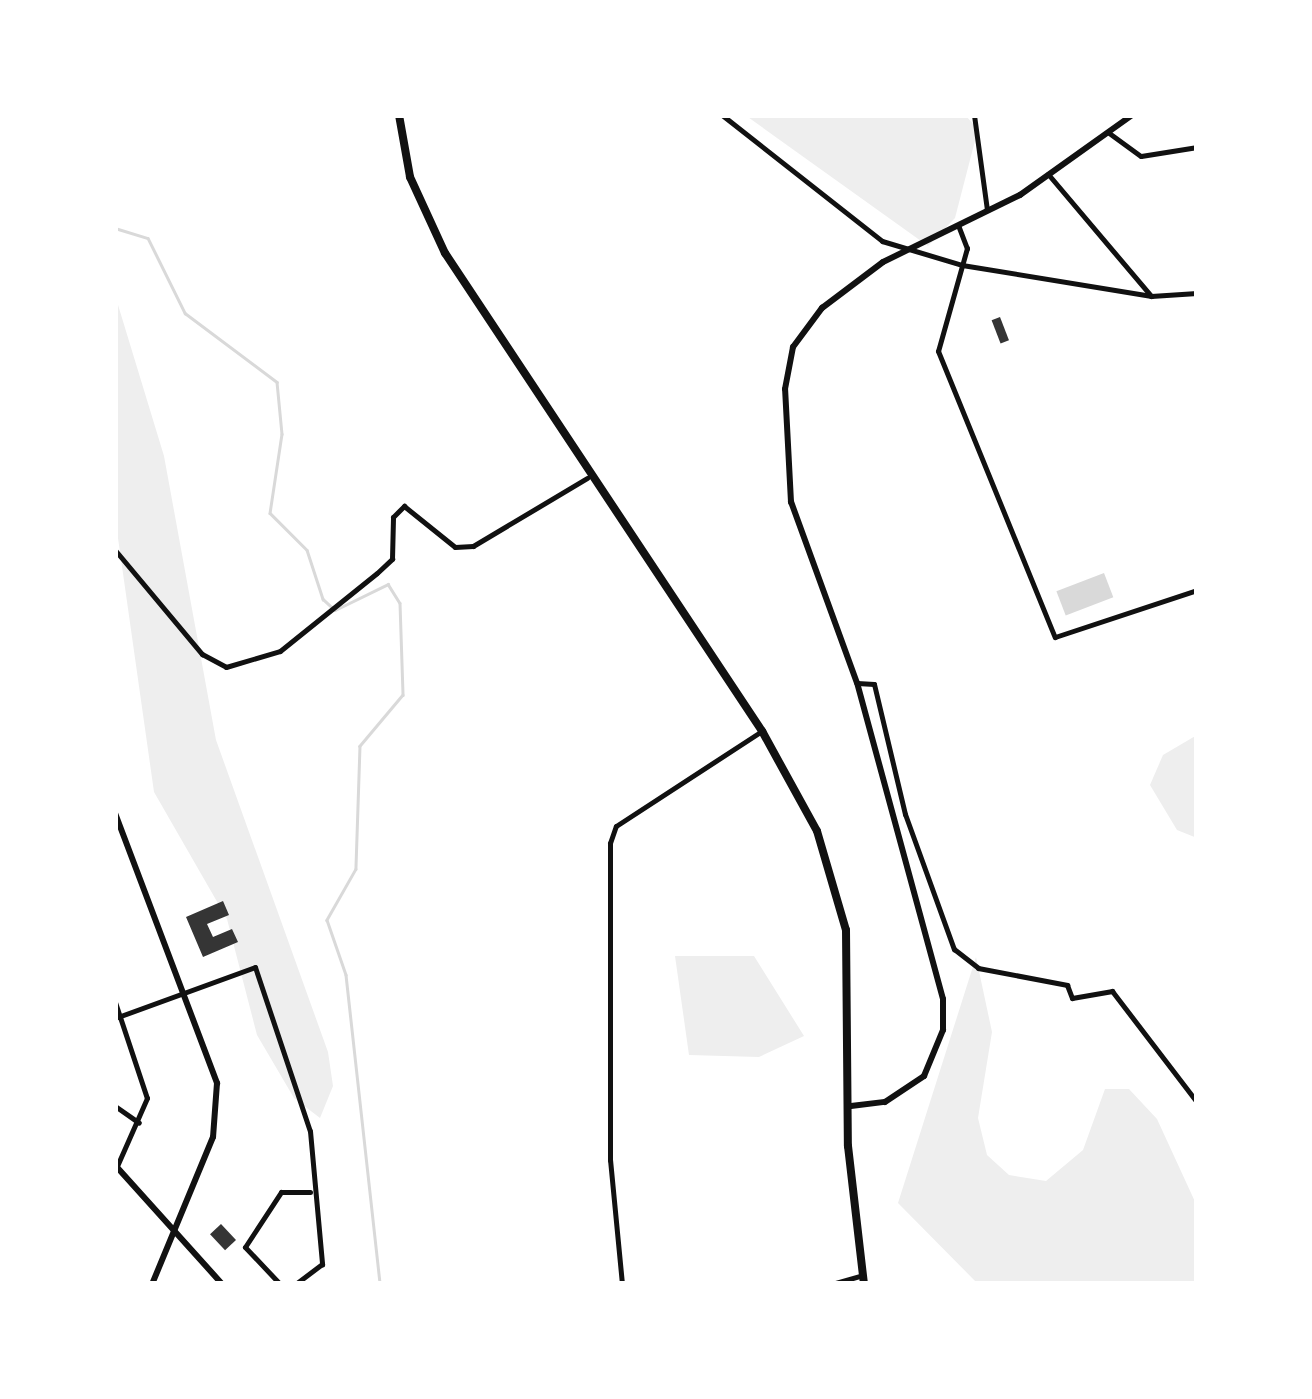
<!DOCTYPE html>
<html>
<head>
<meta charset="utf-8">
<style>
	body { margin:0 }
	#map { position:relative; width:1312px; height:1399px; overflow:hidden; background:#fff; font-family:"Roboto Condensed",sans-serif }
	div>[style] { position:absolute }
	.green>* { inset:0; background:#eee }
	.water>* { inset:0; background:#d9d9d9; transform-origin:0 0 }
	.stream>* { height:2.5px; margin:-1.25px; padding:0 1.25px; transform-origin:1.25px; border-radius:1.25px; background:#d9d9d9 }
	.building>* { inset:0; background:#353535; transform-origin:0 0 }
	.minor>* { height:5px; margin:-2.5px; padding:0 2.5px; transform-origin:2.5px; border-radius:2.5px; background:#111 }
	.tertiary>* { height:6px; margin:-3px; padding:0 3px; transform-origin:3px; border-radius:3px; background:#111 }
	.primary>* { height:8px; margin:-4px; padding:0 4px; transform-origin:4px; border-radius:4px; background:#111 }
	span { translate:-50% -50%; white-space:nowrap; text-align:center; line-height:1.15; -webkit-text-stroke:8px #fff; paint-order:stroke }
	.frame { position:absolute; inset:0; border:118px solid #fff; pointer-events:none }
</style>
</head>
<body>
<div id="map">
	<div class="green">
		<i style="clip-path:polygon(745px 115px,965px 115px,978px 129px,955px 218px,928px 246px)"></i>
		<i style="clip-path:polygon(115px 295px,164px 456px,216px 740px,328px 1052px,333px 1086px,320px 1118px,294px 1098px,257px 1035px,227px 919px,154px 792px,115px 517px)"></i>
		<i style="clip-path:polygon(1197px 735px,1197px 838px,1177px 830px,1150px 785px,1163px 755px)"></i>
		<i style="clip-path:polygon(675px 956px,754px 956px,804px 1036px,759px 1057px,689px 1055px)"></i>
		<i style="clip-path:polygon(976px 957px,992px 1032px,978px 1118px,987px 1155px,1009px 1175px,1046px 1181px,1083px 1150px,1105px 1089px,1129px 1089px,1157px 1119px,1197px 1206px,1197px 1284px,978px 1284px,898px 1203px)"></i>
	</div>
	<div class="water">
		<i style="left:1104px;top:573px;width:26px;height:51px;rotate:69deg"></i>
	</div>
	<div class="stream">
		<i style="left:115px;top:228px;width:34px;rotate:17deg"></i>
		<i style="left:148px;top:238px;width:84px;rotate:63.7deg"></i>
		<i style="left:185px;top:313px;width:115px;rotate:36.9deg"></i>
		<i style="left:277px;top:382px;width:52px;rotate:84.5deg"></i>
		<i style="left:282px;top:434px;width:80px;rotate:98.6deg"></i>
		<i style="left:270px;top:513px;width:52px;rotate:45deg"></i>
		<i style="left:307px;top:550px;width:52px;rotate:71.9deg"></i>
		<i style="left:323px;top:599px;width:16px;rotate:43deg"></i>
		<i style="left:335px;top:610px;width:59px;rotate:-26.1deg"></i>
		<i style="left:388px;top:584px;width:22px;rotate:58deg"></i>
		<i style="left:400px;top:603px;width:92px;rotate:88.1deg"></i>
		<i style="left:403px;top:695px;width:67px;rotate:130.1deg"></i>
		<i style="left:360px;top:746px;width:123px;rotate:91.9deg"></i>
		<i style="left:356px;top:869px;width:59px;rotate:119.6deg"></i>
		<i style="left:327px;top:920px;width:58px;rotate:70.9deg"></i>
		<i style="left:346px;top:975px;width:311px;rotate:83.7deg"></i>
	</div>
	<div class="building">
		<i style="left:1000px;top:317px;width:25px;height:9px;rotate:69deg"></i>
		<i style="clip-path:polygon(223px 901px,229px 915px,207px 924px,213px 937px,232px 929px,238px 942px,203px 957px,186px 917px)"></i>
		<i style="left:221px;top:1224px;width:22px;height:15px;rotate:47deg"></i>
	</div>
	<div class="minor">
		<i style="left:722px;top:115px;width:204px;rotate:38.2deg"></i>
		<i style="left:882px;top:241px;width:84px;rotate:16.7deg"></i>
		<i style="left:962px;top:265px;width:192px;rotate:9.3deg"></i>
		<i style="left:974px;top:115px;width:96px;rotate:82.2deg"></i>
		<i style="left:1109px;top:133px;width:39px;rotate:36deg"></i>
		<i style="left:1141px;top:156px;width:57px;rotate:-9.1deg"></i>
		<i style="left:1048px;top:174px;width:160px;rotate:49.8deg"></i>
		<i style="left:1151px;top:296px;width:46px;rotate:-3.7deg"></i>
		<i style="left:958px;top:225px;width:25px;rotate:69deg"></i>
		<i style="left:967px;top:248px;width:107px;rotate:105.7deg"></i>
		<i style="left:938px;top:351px;width:309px;rotate:67.8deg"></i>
		<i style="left:1055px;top:637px;width:150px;rotate:-18.3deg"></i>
		<i style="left:115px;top:550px;width:136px;rotate:50.1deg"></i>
		<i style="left:202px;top:654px;width:27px;rotate:28deg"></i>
		<i style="left:226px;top:667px;width:56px;rotate:-16.5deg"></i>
		<i style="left:280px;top:651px;width:124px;rotate:-38.8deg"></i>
		<i style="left:377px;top:573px;width:21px;rotate:-43deg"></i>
		<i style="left:392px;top:559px;width:42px;rotate:-88.6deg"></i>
		<i style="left:393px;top:517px;width:16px;rotate:-45deg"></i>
		<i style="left:404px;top:506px;width:65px;rotate:38.8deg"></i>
		<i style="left:455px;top:547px;width:18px;rotate:-3deg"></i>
		<i style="left:473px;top:546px;width:133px;rotate:-30.8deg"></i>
		<i style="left:857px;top:683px;width:17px;rotate:3deg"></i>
		<i style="left:874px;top:684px;width:134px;rotate:76.6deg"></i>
		<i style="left:905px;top:814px;width:144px;rotate:70.1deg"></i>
		<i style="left:954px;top:949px;width:31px;rotate:38deg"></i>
		<i style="left:978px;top:968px;width:91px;rotate:10.8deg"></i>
		<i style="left:1067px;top:985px;width:14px;rotate:69deg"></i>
		<i style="left:1072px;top:998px;width:41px;rotate:-9.9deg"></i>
		<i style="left:1112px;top:991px;width:140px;rotate:52.6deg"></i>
		<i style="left:115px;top:1002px;width:101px;rotate:71.6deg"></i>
		<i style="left:147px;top:1098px;width:74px;rotate:113.8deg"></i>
		<i style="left:115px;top:1018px;width:149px;rotate:-20deg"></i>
		<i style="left:255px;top:967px;width:173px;rotate:71.5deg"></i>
		<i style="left:310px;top:1131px;width:134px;rotate:84.8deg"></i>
		<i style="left:322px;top:1264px;width:34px;rotate:143deg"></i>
		<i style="left:115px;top:1106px;width:29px;rotate:35deg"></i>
		<i style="left:280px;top:1284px;width:51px;rotate:-133.4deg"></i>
		<i style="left:245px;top:1247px;width:66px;rotate:-56.8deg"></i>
		<i style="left:281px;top:1192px;width:29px"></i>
		<i style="left:622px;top:1284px;width:125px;rotate:-95.5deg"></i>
		<i style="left:610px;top:1160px;width:317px;rotate:-90deg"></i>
		<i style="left:610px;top:843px;width:18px;rotate:-71deg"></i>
		<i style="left:616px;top:826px;width:174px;rotate:-33.1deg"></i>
		<i style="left:832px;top:1284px;width:32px;rotate:-16deg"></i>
	</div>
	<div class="tertiary">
		<i style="left:115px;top:813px;width:289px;rotate:69.3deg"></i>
		<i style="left:217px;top:1083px;width:54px;rotate:94.2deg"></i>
		<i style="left:213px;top:1137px;width:159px;rotate:112.5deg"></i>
		<i style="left:851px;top:1106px;width:34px;rotate:-7deg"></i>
		<i style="left:885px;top:1102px;width:47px;rotate:-33.7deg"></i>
		<i style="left:924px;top:1076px;width:50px;rotate:-67.6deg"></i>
		<i style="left:943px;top:1030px;width:31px;rotate:-90deg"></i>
		<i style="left:943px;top:999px;width:327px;rotate:-105.2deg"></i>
		<i style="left:857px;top:683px;width:193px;rotate:-110deg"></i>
		<i style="left:791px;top:502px;width:113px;rotate:-93deg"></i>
		<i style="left:785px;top:389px;width:43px;rotate:-79.2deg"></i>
		<i style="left:793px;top:347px;width:49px;rotate:-53.4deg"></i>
		<i style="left:822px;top:308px;width:76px;rotate:-37deg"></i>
		<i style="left:883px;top:262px;width:153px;rotate:-26.1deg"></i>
		<i style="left:1020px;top:195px;width:138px;rotate:-35.5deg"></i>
		<i style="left:115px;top:1165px;width:160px;rotate:48deg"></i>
	</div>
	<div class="primary">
		<i style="left:399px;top:115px;width:63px;rotate:79.9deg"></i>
		<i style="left:410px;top:177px;width:84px;rotate:65.3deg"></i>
		<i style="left:445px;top:253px;width:574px;rotate:56.45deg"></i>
		<i style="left:762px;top:731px;width:114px;rotate:61.2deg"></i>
		<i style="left:817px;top:831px;width:103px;rotate:73.7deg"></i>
		<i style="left:846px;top:930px;width:216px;rotate:89.5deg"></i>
		<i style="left:848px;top:1146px;width:139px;rotate:83.4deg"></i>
	</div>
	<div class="frame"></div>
</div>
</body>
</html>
